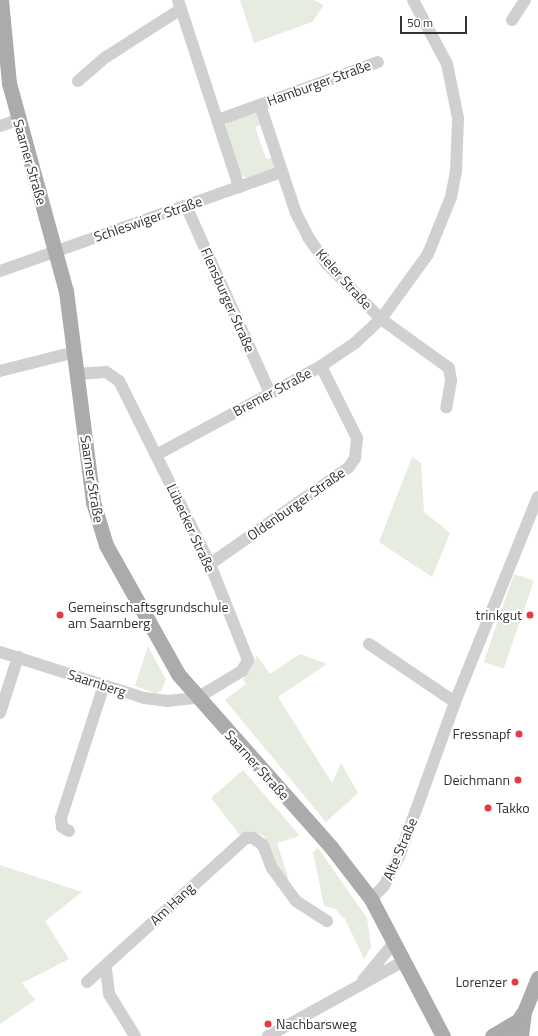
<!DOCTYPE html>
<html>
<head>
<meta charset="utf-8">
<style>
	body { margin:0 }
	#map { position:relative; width:538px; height:1036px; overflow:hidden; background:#fff; font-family:"Titillium Web",sans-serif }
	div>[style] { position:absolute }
	.green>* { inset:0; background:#e6ecdf; transform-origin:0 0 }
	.minor>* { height:12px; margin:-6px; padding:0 6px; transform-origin:6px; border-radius:6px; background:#d0d0d0 }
	.major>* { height:15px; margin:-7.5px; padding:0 7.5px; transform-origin:7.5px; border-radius:7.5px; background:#ababab }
	.dots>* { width:11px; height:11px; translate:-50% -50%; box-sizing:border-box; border:2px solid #fff; border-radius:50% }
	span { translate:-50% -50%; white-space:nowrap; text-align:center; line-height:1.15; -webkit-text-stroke:4px #fff; paint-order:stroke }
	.street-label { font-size:14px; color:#333 }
	.poi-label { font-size:14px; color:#333 }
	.left { translate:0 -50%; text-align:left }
	.right { translate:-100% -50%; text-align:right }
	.scale { position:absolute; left:400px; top:16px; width:67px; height:18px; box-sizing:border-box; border:2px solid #333; border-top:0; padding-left:5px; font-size:12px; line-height:14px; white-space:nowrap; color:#333; -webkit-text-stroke:3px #fff; paint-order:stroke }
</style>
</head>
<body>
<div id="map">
	<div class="green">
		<i style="clip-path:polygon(240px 0,313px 0,324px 5px,312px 22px,254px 43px)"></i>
		<i style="clip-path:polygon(254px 112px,260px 115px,262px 124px,255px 127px,266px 159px,273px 157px,275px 166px,273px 171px,248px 179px,240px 174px,225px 127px,229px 121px)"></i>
		<i style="clip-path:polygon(412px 457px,421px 463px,424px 512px,450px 533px,432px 577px,379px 542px)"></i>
		<i style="left:514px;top:574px;width:21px;height:93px;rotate:19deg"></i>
		<i style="clip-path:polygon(148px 646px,166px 680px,161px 691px,155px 693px,135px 686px)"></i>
		<i style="clip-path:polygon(300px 654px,327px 664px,278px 697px,332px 783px,341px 763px,358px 793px,326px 822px,225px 700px,246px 684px,243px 680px,257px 656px,270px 674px)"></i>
		<i style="clip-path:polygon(243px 770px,300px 836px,277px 843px,289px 880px,277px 868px,264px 836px,254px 832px,240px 835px,211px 798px)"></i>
		<i style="clip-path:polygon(318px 848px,367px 918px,371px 947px,364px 959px,345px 919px,335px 909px,324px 906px,313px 852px)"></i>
		<i style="clip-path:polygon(0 865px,82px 892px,45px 921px,69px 959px,22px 983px,35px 1000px,0 1024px)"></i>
	</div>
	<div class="minor">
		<i style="left:178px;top:0;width:197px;rotate:71.9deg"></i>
		<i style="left:512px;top:20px;width:24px;rotate:-57deg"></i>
		<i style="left:78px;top:81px;width:37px;rotate:-41deg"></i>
		<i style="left:106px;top:57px;width:89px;rotate:-32.6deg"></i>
		<i style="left:260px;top:105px;width:114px;rotate:71.6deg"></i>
		<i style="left:296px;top:213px;width:27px;rotate:63deg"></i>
		<i style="left:308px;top:237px;width:32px;rotate:55deg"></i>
		<i style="left:326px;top:263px;width:78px;rotate:45.5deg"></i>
		<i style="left:381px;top:319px;width:84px;rotate:35.8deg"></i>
		<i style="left:449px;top:368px;width:13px;rotate:81deg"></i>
		<i style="left:451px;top:381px;width:27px;rotate:100deg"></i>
		<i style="left:218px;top:120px;width:170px;rotate:-19.9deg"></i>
		<i style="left:0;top:126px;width:18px;rotate:-19deg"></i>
		<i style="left:186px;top:206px;width:205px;rotate:65.8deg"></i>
		<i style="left:0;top:271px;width:298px;rotate:-19.4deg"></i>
		<i style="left:0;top:371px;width:77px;rotate:-14.2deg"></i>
		<i style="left:156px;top:455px;width:187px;rotate:-28.3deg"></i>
		<i style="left:321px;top:366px;width:41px;rotate:-34.1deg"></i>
		<i style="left:355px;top:343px;width:35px;rotate:-43deg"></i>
		<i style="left:381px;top:319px;width:80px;rotate:-54.1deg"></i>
		<i style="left:428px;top:254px;width:61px;rotate:-68deg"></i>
		<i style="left:451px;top:197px;width:26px;rotate:-79deg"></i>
		<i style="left:456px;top:171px;width:53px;rotate:-87.8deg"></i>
		<i style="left:458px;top:118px;width:55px;rotate:-101.5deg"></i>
		<i style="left:447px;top:64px;width:72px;rotate:-118deg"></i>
		<i style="left:210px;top:564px;width:169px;rotate:-34.9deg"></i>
		<i style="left:349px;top:467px;width:11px;rotate:-56deg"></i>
		<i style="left:355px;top:458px;width:20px;rotate:-84deg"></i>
		<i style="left:357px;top:438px;width:80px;rotate:-116.6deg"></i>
		<i style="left:369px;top:644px;width:104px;rotate:34deg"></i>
		<i style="left:0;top:652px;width:151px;rotate:17.7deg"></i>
		<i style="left:144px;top:698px;width:23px;rotate:7deg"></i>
		<i style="left:167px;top:701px;width:30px;rotate:-6deg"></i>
		<i style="left:197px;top:698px;width:52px;rotate:-31deg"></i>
		<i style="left:242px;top:671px;width:13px;rotate:-61deg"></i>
		<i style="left:248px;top:660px;width:103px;rotate:-111.6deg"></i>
		<i style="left:210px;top:564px;width:204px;rotate:-116.4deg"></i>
		<i style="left:119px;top:381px;width:16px;rotate:-145deg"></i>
		<i style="left:106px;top:372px;width:29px;rotate:176deg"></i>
		<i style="left:0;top:713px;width:59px;rotate:-72.2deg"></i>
		<i style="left:69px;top:831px;width:8px;rotate:-150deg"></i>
		<i style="left:62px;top:827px;width:9px;rotate:-96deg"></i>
		<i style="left:61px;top:818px;width:140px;rotate:-72.1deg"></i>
		<i style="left:371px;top:899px;width:18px;rotate:-45deg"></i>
		<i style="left:384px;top:886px;width:33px;rotate:-63deg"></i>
		<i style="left:399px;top:857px;width:165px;rotate:-70.1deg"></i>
		<i style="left:455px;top:702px;width:221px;rotate:-68deg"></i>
		<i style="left:106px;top:969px;width:25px;rotate:83deg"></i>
		<i style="left:109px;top:994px;width:49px;rotate:58.2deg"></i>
		<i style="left:363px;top:980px;width:48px;rotate:-50deg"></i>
		<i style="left:87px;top:982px;width:215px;rotate:-42.2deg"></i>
		<i style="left:246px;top:838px;width:7px"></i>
		<i style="left:253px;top:838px;width:12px;rotate:35deg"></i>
		<i style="left:263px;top:845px;width:25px;rotate:69deg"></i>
		<i style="left:272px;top:868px;width:41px;rotate:54deg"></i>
		<i style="left:296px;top:901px;width:37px;rotate:33deg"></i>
		<i style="left:268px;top:1036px;width:155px;rotate:-28.9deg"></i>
	</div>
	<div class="major">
		<i style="left:1px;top:0;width:83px;rotate:84.5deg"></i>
		<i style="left:9px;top:83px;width:216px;rotate:74.7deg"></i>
		<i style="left:66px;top:291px;width:213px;rotate:82.7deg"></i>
		<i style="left:93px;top:502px;width:45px;rotate:73.2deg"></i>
		<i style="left:106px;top:545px;width:148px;rotate:60.8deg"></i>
		<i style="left:178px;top:674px;width:231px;rotate:48.5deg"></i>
		<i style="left:331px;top:847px;width:66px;rotate:52.4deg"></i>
		<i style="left:371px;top:899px;width:155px;rotate:62.3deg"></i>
		<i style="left:492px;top:1036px;width:26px;rotate:-31deg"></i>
		<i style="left:508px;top:1036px;width:27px;rotate:-57deg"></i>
		<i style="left:521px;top:1036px;width:24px;rotate:-83deg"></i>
		<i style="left:524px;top:1012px;width:37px;rotate:-68deg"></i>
	</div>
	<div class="dots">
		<i style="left:60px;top:615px;background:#e63946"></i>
		<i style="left:530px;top:615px;background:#e63946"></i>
		<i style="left:519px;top:734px;background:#e63946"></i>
		<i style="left:518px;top:780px;background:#e63946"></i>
		<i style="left:488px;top:808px;background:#e63946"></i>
		<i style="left:515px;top:982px;background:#e63946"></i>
		<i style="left:268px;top:1024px;background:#e63946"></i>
	</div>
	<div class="street-label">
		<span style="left:319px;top:83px;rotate:-20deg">Hamburger Straße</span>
		<span style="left:30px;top:162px;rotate:74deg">Saarner Straße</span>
		<span style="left:148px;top:219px;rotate:-19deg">Schleswiger Straße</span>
		<span style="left:344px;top:279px;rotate:48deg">Kieler Straße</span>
		<span style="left:228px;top:300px;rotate:66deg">Flensburger Straße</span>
		<span style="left:272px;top:392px;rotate:-28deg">Bremer Straße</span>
		<span style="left:92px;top:479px;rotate:81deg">Saarner Straße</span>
		<span style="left:296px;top:504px;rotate:-35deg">Oldenburger Straße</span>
		<span style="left:191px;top:528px;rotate:65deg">Lübecker Straße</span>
		<span style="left:97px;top:683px;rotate:18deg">Saarnberg</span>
		<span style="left:257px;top:765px;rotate:48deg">Saarner Straße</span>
		<span style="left:400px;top:849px;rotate:-67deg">Alte Straße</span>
		<span style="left:172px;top:904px;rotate:-43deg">Am Hang</span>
	</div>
	<div class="poi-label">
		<span class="left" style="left:68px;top:615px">Gemeinschaftsgrundschule<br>am Saarnberg</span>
		<span class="right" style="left:522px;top:615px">trinkgut</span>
		<span class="right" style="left:511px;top:734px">Fressnapf</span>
		<span class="right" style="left:510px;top:780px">Deichmann</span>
		<span class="left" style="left:496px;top:808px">Takko</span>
		<span class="right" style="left:507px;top:982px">Lorenzer</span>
		<span class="left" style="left:276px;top:1024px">Nachbarsweg</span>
	</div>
	<div class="scale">50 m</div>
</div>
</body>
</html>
